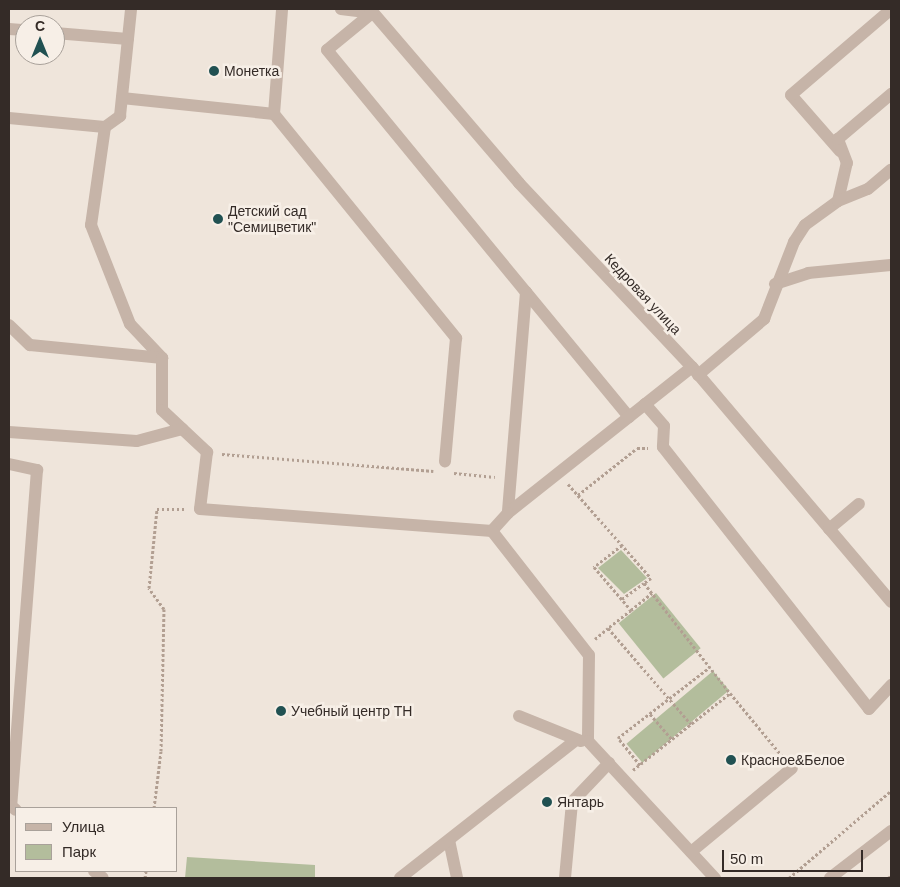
<!DOCTYPE html>
<html>
<head>
<meta charset="utf-8">
<style>
	body { margin:0 }
	#map { position:relative; width:900px; height:887px; overflow:hidden; background:#efe5db; font-family:Helvetica,sans-serif }
	div>[style] { position:absolute }
	.green>* { inset:0; background:#b3bd9c; transform-origin:0 0 }
	.path>* { height:3px; margin-top:-1.5px; transform-origin:0; background:repeating-linear-gradient(90deg,#b29f92 0 2.5px,transparent 0 5px) }
	.minor>* { height:12px; margin:-6px; padding:0 6px; transform-origin:6px; border-radius:6px; background:#c6b4a8 }
	.dots>* { width:14px; height:14px; translate:-50% -50%; box-sizing:border-box; border:2px solid #f7efe7; border-radius:50% }
	span { translate:-50% -50%; white-space:nowrap; text-align:center; line-height:1.15; -webkit-text-stroke:5px #f7efe7; paint-order:stroke }
	.poi-label { font-size:14px; color:#342b27 }
	.left { translate:0 -50%; text-align:left }
	.street-label { font-size:14px; color:#342b27 }
	.frame { position:absolute; inset:0; border:10px solid #342b27; pointer-events:none }
	.legend { position:absolute; left:15px; top:807px; width:162px; height:65px; box-sizing:border-box; background:#f7efe7; border:1px solid #a9a19a; margin:0; padding:6px 9px; list-style:none; font-size:15px; color:#342b27 }
	.legend li { display:flex; align-items:center; gap:10px; height:25px }
	.legend b { width:25px; border:1px solid #a9a19a }
	.north { position:absolute; left:15px; top:15px; width:50px; height:50px; box-sizing:border-box; background:#f7efe7; border:1px solid #a9a19a; border-radius:50%; rotate:0deg; font-size:14px; font-weight:700; line-height:20px; text-align:center; color:#342b27 }
	.north::after { content:''; display:block; margin:auto; width:18px; height:22px; background:#215152; clip-path:polygon(50% 0,100% 100%,50% 72%,0 100%) }
	.scale { position:absolute; left:722px; top:850px; width:141px; height:22px; box-sizing:border-box; border:2px solid #342b27; border-top:0; padding-left:6px; font-size:15px; line-height:18px; white-space:nowrap; color:#342b27; -webkit-text-stroke:4px #f7efe7; paint-order:stroke }
</style>
</head>
<body>
<div id="map">
	<div class="green">
		<i style="clip-path:polygon(621px 550px,647px 578px,624px 594px,598px 568px)"></i>
		<i style="left:656px;top:593px;width:71px;height:48px;rotate:51deg"></i>
		<i style="left:713px;top:671px;width:25px;height:113px;rotate:50deg"></i>
		<i style="clip-path:polygon(187px 857px,315px 865px,315px 878px,185px 878px)"></i>
	</div>
	<div class="path">
		<i style="left:222px;top:454px;width:212px;rotate:4.6deg"></i>
		<i style="left:454px;top:473px;width:41px;rotate:5.6deg"></i>
		<i style="left:568px;top:484px;width:125px;rotate:48.6deg"></i>
		<i style="left:651px;top:578px;width:9px;rotate:144deg"></i>
		<i style="left:644px;top:583px;width:140px;rotate:52deg"></i>
		<i style="left:578px;top:495px;width:75px;rotate:-38.5deg"></i>
		<i style="left:637px;top:448px;width:11px"></i>
		<i style="left:622px;top:545px;width:36px;rotate:142deg"></i>
		<i style="left:594px;top:567px;width:57px;rotate:49.3deg"></i>
		<i style="left:631px;top:610px;width:29px;rotate:142deg"></i>
		<i style="left:608px;top:628px;width:127px;rotate:49.2deg"></i>
		<i style="left:622px;top:599px;width:27px;rotate:-36deg"></i>
		<i style="left:631px;top:610px;width:27px;rotate:-39deg"></i>
		<i style="left:595px;top:639px;width:17px;rotate:-40deg"></i>
		<i style="left:650px;top:714px;width:33px;rotate:49deg"></i>
		<i style="left:640px;top:765px;width:35px;rotate:-129deg"></i>
		<i style="left:618px;top:738px;width:116px;rotate:-37.7deg"></i>
		<i style="left:633px;top:770px;width:124px;rotate:-38.4deg"></i>
		<i style="left:730px;top:693px;width:83px;rotate:50.4deg"></i>
		<i style="left:154px;top:808px;width:57px;rotate:-83deg"></i>
		<i style="left:161px;top:751px;width:142px;rotate:-88.8deg"></i>
		<i style="left:164px;top:609px;width:26px;rotate:-126deg"></i>
		<i style="left:149px;top:588px;width:79px;rotate:-84.2deg"></i>
		<i style="left:157px;top:509px;width:28px"></i>
		<i style="left:145px;top:878px;width:7px;rotate:-82deg"></i>
		<i style="left:789px;top:878px;width:134px;rotate:-40.5deg"></i>
		<i style="left:888px;top:878px;width:4px;rotate:-34deg"></i>
	</div>
	<div class="minor">
		<i style="left:341px;top:9px;width:31px;rotate:7deg"></i>
		<i style="left:370px;top:9px;width:229px;rotate:49.4deg"></i>
		<i style="left:519px;top:183px;width:253px;rotate:46.8deg"></i>
		<i style="left:692px;top:367px;width:308px;rotate:49.7deg"></i>
		<i style="left:372px;top:13px;width:58px;rotate:140.6deg"></i>
		<i style="left:327px;top:50px;width:313px;rotate:50.6deg"></i>
		<i style="left:526px;top:292px;width:222px;rotate:94.7deg"></i>
		<i style="left:9px;top:29px;width:16px;rotate:4deg"></i>
		<i style="left:55px;top:33px;width:73px;rotate:4.7deg"></i>
		<i style="left:122px;top:98px;width:153px;rotate:6deg"></i>
		<i style="left:274px;top:114px;width:289px;rotate:50.9deg"></i>
		<i style="left:456px;top:338px;width:124px;rotate:95.1deg"></i>
		<i style="left:274px;top:114px;width:105px;rotate:-85.6deg"></i>
		<i style="left:9px;top:118px;width:96px;rotate:5.4deg"></i>
		<i style="left:105px;top:127px;width:19px;rotate:-36deg"></i>
		<i style="left:120px;top:116px;width:108px;rotate:-84.1deg"></i>
		<i style="left:105px;top:127px;width:99px;rotate:98.1deg"></i>
		<i style="left:91px;top:225px;width:106px;rotate:68.5deg"></i>
		<i style="left:130px;top:324px;width:47px;rotate:46.7deg"></i>
		<i style="left:840px;top:151px;width:74px;rotate:-131.2deg"></i>
		<i style="left:791px;top:95px;width:128px;rotate:-40.6deg"></i>
		<i style="left:838px;top:201px;width:39px;rotate:-77deg"></i>
		<i style="left:847px;top:163px;width:26px;rotate:-111deg"></i>
		<i style="left:838px;top:139px;width:70px;rotate:-40.3deg"></i>
		<i style="left:775px;top:284px;width:35px;rotate:-18deg"></i>
		<i style="left:808px;top:273px;width:83px;rotate:-5.5deg"></i>
		<i style="left:526px;top:292px;width:162px;rotate:50.5deg"></i>
		<i style="left:9px;top:325px;width:29px;rotate:44deg"></i>
		<i style="left:30px;top:345px;width:133px;rotate:5.6deg"></i>
		<i style="left:162px;top:358px;width:52px;rotate:90deg"></i>
		<i style="left:162px;top:410px;width:62px;rotate:43deg"></i>
		<i style="left:207px;top:452px;width:57px;rotate:97deg"></i>
		<i style="left:200px;top:509px;width:293px;rotate:4.3deg"></i>
		<i style="left:692px;top:367px;width:235px;rotate:141.6deg"></i>
		<i style="left:508px;top:513px;width:24px;rotate:132deg"></i>
		<i style="left:492px;top:531px;width:157px;rotate:52deg"></i>
		<i style="left:589px;top:655px;width:86px;rotate:90.7deg"></i>
		<i style="left:588px;top:741px;width:187px;rotate:47.2deg"></i>
		<i style="left:698px;top:375px;width:87px;rotate:-40.3deg"></i>
		<i style="left:764px;top:319px;width:83px;rotate:-68.7deg"></i>
		<i style="left:794px;top:242px;width:20px;rotate:-57deg"></i>
		<i style="left:805px;top:225px;width:41px;rotate:-36deg"></i>
		<i style="left:838px;top:201px;width:32px;rotate:-22deg"></i>
		<i style="left:868px;top:189px;width:30px;rotate:-40deg"></i>
		<i style="left:645px;top:404px;width:29px;rotate:49deg"></i>
		<i style="left:664px;top:426px;width:21px;rotate:93deg"></i>
		<i style="left:663px;top:447px;width:333px;rotate:51.8deg"></i>
		<i style="left:869px;top:709px;width:33px;rotate:-47deg"></i>
		<i style="left:9px;top:432px;width:128px;rotate:4deg"></i>
		<i style="left:137px;top:441px;width:47px;rotate:-14.9deg"></i>
		<i style="left:9px;top:464px;width:29px;rotate:12deg"></i>
		<i style="left:37px;top:470px;width:337px;rotate:94.4deg"></i>
		<i style="left:11px;top:806px;width:6px;rotate:39deg"></i>
		<i style="left:829px;top:529px;width:39px;rotate:-40deg"></i>
		<i style="left:519px;top:716px;width:67px;rotate:22deg"></i>
		<i style="left:449px;top:840px;width:39px;rotate:78deg"></i>
		<i style="left:691px;top:852px;width:131px;rotate:-39.7deg"></i>
		<i style="left:94px;top:871px;width:11px;rotate:38deg"></i>
		<i style="left:400px;top:878px;width:222px;rotate:-38.1deg"></i>
		<i style="left:565px;top:878px;width:76px;rotate:-84.7deg"></i>
		<i style="left:572px;top:802px;width:54px;rotate:-46.5deg"></i>
		<i style="left:830px;top:878px;width:77px;rotate:-37.6deg"></i>
	</div>
	<div class="dots">
		<i style="left:214px;top:71px;background:#215152"></i>
		<i style="left:218px;top:219px;background:#215152"></i>
		<i style="left:281px;top:711px;background:#215152"></i>
		<i style="left:731px;top:760px;background:#215152"></i>
		<i style="left:547px;top:802px;background:#215152"></i>
	</div>
	<div class="poi-label">
		<span class="left" style="left:224px;top:71px">Монетка</span>
		<span class="left" style="left:228px;top:219px">Детский сад<br>"Семицветик"</span>
		<span class="left" style="left:291px;top:711px">Учебный центр ТН</span>
		<span class="left" style="left:741px;top:760px">Красное&amp;Белое</span>
		<span class="left" style="left:557px;top:802px">Янтарь</span>
	</div>
	<div class="street-label">
		<span style="left:643px;top:294px;rotate:47deg">Кедровая улица</span>
	</div>
	<div class="frame"></div>
	<ul class="legend">
	<li><b style="height:6px;background:#c6b4a8"></b>Улица</li>
	<li><b style="height:14px;background:#b3bd9c"></b>Парк</li>
	</ul>
	<div class="north">С</div>
	<div class="scale">50 m</div>
</div>
</body>
</html>
